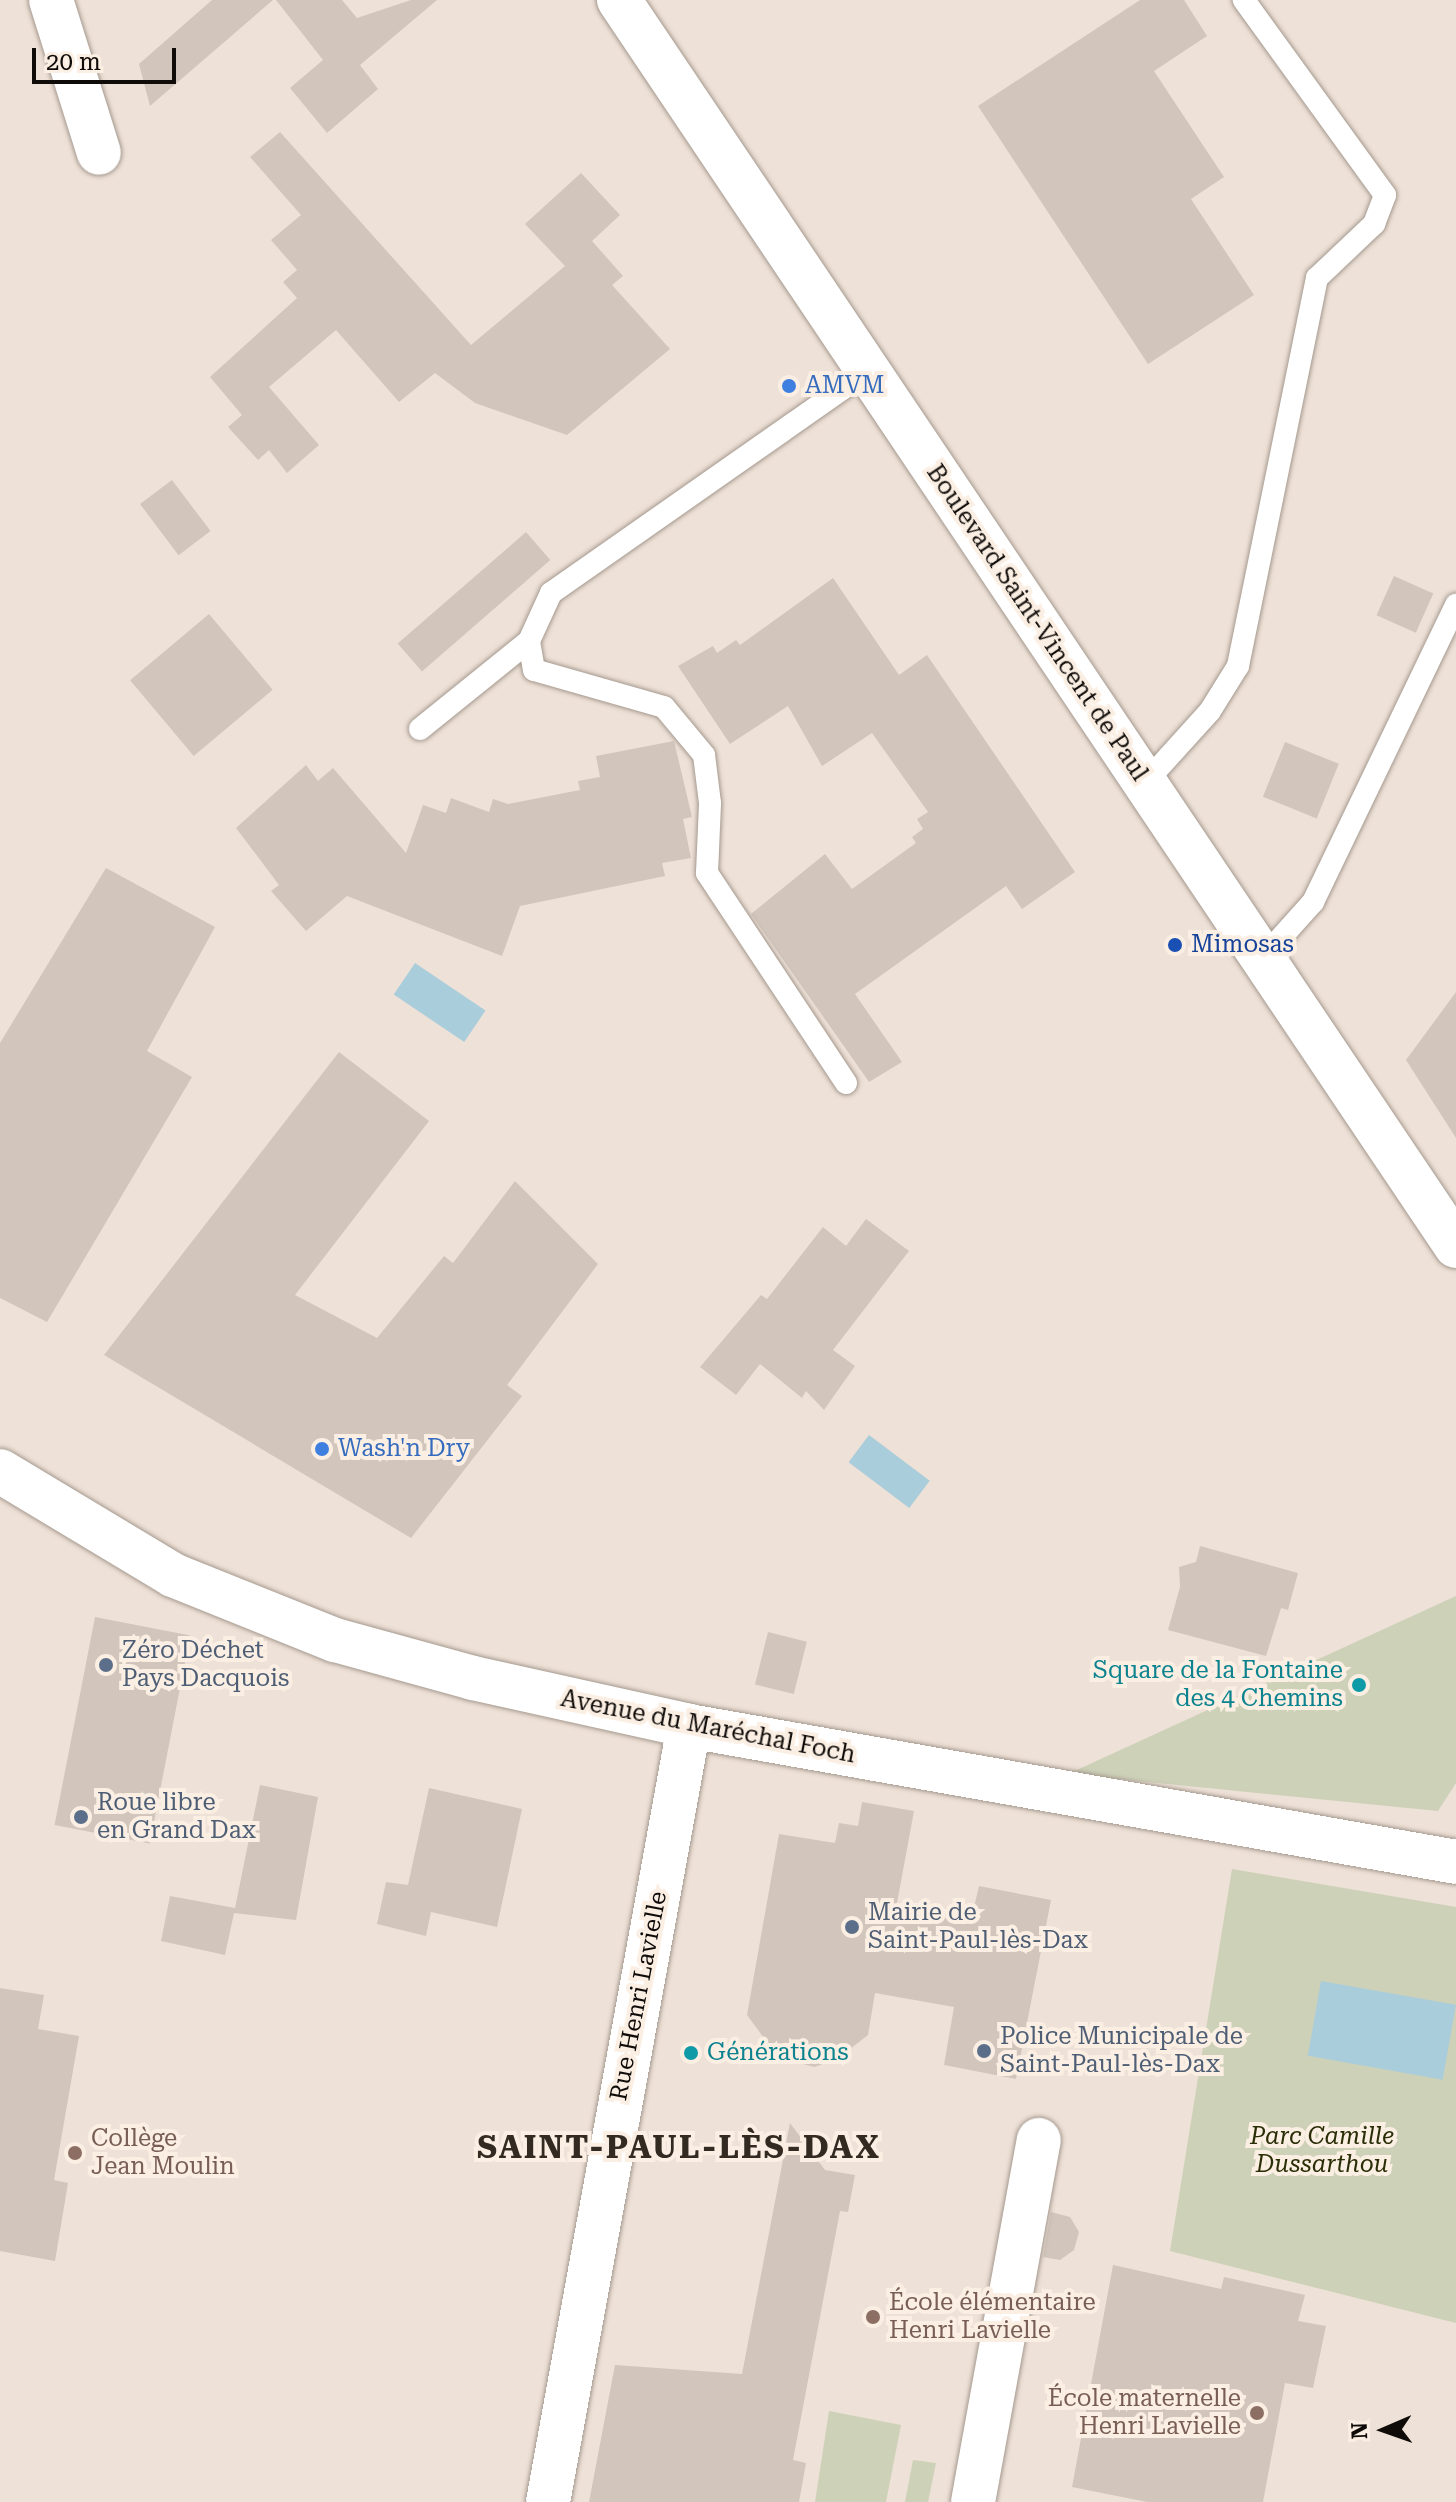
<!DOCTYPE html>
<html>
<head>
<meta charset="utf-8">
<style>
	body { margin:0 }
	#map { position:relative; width:1456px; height:2502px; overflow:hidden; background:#eee1d7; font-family:"Roboto Serif",serif }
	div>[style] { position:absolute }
	.green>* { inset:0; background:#cdd1b8 }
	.water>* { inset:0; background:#aacddb; transform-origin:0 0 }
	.building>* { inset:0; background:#d2c6bc; transform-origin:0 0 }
	.roads { filter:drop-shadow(0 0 2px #a5998f) drop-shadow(0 0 2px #a5998f) }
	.lane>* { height:22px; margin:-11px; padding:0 11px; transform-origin:11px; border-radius:11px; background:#fff }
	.street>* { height:44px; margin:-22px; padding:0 22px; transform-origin:22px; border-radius:22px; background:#fff }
	.secondary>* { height:44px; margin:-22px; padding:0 22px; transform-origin:22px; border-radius:22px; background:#fff }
	.dots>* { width:22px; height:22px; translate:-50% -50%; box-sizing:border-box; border:4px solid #fbefe4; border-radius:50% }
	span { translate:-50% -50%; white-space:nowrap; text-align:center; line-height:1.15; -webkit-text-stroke:8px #fbefe4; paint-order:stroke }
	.shop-label { font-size:24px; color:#366cbe }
	.left { translate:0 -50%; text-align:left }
	.street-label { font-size:24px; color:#0f0b08 }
	.transit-label { font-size:24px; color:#164399 }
	.service-label { font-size:24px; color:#4e5e75 }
	.culture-label { font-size:24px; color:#0d838f }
	.right { translate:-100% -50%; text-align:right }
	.park-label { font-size:24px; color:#2a2e06; font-style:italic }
	.education-label { font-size:24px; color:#785e54 }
	.district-label { font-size:32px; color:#332a22; font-weight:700; letter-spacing:2px }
	.north { position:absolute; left:1344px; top:2390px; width:80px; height:80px; -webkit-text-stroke:6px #fbefe4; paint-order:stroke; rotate:268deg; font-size:22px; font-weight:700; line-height:32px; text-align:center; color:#0f0b08 }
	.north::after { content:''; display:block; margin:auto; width:28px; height:36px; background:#0f0b08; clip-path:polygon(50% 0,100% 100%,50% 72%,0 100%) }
	.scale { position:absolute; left:32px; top:48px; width:144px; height:36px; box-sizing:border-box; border:4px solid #0f0b08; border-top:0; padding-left:10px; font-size:24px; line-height:28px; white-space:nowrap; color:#0f0b08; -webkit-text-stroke:6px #fbefe4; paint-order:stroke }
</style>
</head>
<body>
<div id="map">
	<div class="green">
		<i style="clip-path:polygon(1456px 1596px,1456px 1783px,1438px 1811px,1068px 1774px)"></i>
		<i style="clip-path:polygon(1232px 1869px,1456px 1907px,1456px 2323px,1170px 2251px)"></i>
		<i style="clip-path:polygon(829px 2411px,901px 2425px,886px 2502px,815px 2502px)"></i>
		<i style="clip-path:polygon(913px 2460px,936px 2463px,928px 2502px,905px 2502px)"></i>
	</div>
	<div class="water">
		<i style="left:415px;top:963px;width:85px;height:38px;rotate:34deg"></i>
		<i style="left:869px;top:1435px;width:76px;height:34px;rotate:37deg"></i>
		<i style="left:1321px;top:1981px;width:137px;height:76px;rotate:10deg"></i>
	</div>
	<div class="building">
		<i style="clip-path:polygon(212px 0,273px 0,150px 106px,139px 64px)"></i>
		<i style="clip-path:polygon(276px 0,342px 0,357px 18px,411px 0,437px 0,360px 65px,378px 89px,327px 133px,290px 88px,323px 60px)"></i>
		<i style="clip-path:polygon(1140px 0,1184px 0,1207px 36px,1154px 71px,1224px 177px,1191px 199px,1254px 295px,1148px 364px,978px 106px)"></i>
		<i style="clip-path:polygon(280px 132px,471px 345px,565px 266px,525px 224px,581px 173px,620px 215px,592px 241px,623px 276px,612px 285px,670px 349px,567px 435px,475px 403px,435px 373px,399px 402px,336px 330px,269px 387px,319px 445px,287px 473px,269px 450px,258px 460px,228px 427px,242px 415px,210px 377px,297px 298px,283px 282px,297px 270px,271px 240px,301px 215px,250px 157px)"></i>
		<i style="left:172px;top:480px;width:64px;height:40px;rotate:53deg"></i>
		<i style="left:526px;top:532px;width:37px;height:170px;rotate:49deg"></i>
		<i style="left:1394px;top:576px;width:43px;height:43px;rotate:24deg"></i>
		<i style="clip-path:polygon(833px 578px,899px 675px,927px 655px,1075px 872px,1022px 909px,1006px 886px,855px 994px,902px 1062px,869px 1082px,751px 914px,825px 854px,852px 889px,916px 843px,912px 837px,923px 829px,917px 819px,928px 812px,872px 733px,822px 766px,788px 706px,730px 744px,678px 666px,713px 646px,717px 653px,736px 640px,740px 645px)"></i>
		<i style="left:209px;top:614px;width:99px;height:103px;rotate:50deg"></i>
		<i style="clip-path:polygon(674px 741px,692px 817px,683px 819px,691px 858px,662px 863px,665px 876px,520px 906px,502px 956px,347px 896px,306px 931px,271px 891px,279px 885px,236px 828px,306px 765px,318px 781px,333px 768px,406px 853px,423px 805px,446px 813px,451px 798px,489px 812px,493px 799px,508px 804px,580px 790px,578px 781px,600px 777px,596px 756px)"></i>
		<i style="left:1285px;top:742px;width:58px;height:59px;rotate:22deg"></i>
		<i style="clip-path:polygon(106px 868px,215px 927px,147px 1051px,192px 1077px,47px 1322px,0 1298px,0 1043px)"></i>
		<i style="clip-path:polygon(1456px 992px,1456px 1138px,1406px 1060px)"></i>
		<i style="clip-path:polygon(339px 1052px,429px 1121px,295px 1295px,377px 1338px,444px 1256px,453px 1263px,515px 1181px,598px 1264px,507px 1385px,522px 1396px,411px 1538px,104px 1355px)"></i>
		<i style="clip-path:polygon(866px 1219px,909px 1251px,833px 1350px,855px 1366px,824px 1410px,806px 1391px,802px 1398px,760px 1364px,736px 1395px,700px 1367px,761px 1295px,767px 1299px,823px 1227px,846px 1246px)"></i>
		<i style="clip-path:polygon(1200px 1546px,1298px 1573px,1288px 1610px,1281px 1608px,1266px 1656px,1168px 1630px,1180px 1587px,1179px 1567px,1196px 1562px)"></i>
		<i style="left:95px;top:1617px;width:97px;height:212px;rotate:11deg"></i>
		<i style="left:768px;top:1632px;width:40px;height:54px;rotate:14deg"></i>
		<i style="clip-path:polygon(260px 1785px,318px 1797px,296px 1920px,234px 1913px,225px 1955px,161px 1941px,170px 1896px,235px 1908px)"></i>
		<i style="clip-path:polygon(429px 1788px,522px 1809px,497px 1927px,431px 1912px,426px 1936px,377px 1924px,386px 1882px,408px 1885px)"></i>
		<i style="clip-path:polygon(862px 1802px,914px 1811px,897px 1903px,972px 1916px,979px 1886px,1051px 1900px,1016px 2079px,944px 2065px,954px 2007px,875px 1993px,868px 2035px,836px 2060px,814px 2067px,778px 2057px,747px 2015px,779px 1834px,835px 1843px,839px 1823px,858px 1826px)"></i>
		<i style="clip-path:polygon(0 1988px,44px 1995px,38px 2029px,79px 2036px,54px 2180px,68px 2183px,55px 2261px,0 2251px)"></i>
		<i style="clip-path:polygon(790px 2123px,825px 2170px,855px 2175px,848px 2212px,840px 2211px,793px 2460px,806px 2463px,799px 2502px,589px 2502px,615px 2365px,742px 2374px)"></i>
		<i style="clip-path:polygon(1051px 2212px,1070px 2217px,1079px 2232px,1074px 2250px,1060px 2260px,1043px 2257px)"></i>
		<i style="clip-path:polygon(1113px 2265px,1221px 2289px,1224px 2277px,1305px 2295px,1298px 2321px,1326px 2326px,1313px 2388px,1285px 2383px,1263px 2502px,1147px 2502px,1072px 2487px)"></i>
	</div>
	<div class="roads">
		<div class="lane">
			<i style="left:420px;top:729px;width:140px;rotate:-38.9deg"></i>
			<i style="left:1144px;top:784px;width:98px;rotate:-47.9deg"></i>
			<i style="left:1210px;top:711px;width:53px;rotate:-58.1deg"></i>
			<i style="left:1238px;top:666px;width:396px;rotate:-78.5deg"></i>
			<i style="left:1317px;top:278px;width:79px;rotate:-43.5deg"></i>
			<i style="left:1374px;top:224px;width:31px;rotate:-69deg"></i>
			<i style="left:1385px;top:195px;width:241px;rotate:-125.9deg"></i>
			<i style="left:1262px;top:959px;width:76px;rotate:-48.2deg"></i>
			<i style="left:1313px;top:902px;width:330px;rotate:-64.3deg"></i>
			<i style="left:846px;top:1083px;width:252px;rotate:-123.5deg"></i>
			<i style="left:707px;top:873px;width:70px;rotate:-87.5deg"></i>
			<i style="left:710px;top:803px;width:48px;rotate:-97.1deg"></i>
			<i style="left:704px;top:755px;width:62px;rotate:-129.8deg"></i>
			<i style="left:664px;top:707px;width:135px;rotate:-164.1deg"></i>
			<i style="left:534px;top:670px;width:29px;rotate:-100deg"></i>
			<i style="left:529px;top:641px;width:53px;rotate:-65.4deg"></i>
			<i style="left:551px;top:593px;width:387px;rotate:-35deg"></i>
		</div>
		<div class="street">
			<i style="left:51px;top:0;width:160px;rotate:72.6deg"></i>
			<i style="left:548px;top:2502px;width:789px;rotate:-79.7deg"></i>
			<i style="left:973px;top:2502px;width:368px;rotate:-79.7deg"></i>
		</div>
		<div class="secondary">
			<i style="left:619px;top:0;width:1501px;rotate:56.11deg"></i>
			<i style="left:0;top:1471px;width:202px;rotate:31deg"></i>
			<i style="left:173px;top:1575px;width:175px;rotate:21.9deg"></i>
			<i style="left:335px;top:1640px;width:143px;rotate:15.4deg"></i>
			<i style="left:473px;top:1678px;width:221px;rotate:12.5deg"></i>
			<i style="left:689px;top:1726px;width:779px;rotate:10.05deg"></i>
		</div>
	</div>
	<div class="dots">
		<i style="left:789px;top:386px;background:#3f7fe0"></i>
		<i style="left:1175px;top:945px;background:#1a4fb4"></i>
		<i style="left:322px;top:1449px;background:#3f7fe0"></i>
		<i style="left:106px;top:1665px;background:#5c6f8a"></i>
		<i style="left:1359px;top:1685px;background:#0f9aa8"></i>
		<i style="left:81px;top:1817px;background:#5c6f8a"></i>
		<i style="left:852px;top:1927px;background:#5c6f8a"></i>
		<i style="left:984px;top:2051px;background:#5c6f8a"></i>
		<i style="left:691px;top:2053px;background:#0f9aa8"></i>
		<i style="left:75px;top:2153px;background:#8d6e63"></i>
		<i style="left:873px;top:2317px;background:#8d6e63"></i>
		<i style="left:1257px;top:2413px;background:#8d6e63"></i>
	</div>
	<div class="shop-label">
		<span class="left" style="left:805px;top:386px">AMVM</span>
		<span class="left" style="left:338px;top:1449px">Wash'n Dry</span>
	</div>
	<div class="street-label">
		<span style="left:1037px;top:623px;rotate:56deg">Boulevard Saint-Vincent de Paul</span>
		<span style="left:708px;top:1727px;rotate:11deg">Avenue du Maréchal Foch</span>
		<span style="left:639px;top:1996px;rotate:-79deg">Rue Henri Lavielle</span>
	</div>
	<div class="transit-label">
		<span class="left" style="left:1191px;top:945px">Mimosas</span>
	</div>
	<div class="service-label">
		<span class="left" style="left:122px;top:1665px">Zéro Déchet<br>Pays Dacquois</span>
		<span class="left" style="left:97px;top:1817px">Roue libre<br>en Grand Dax</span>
		<span class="left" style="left:868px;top:1927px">Mairie de<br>Saint-Paul-lès-Dax</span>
		<span class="left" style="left:1000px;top:2051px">Police Municipale de<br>Saint-Paul-lès-Dax</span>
	</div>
	<div class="culture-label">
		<span class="right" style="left:1343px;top:1685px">Square de la Fontaine<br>des 4 Chemins</span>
		<span class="left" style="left:707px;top:2053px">Générations</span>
	</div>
	<div class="park-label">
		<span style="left:1322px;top:2151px">Parc Camille<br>Dussarthou</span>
	</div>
	<div class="education-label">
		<span class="left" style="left:91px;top:2153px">Collège<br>Jean Moulin</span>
		<span class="left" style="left:889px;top:2317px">École élémentaire<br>Henri Lavielle</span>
		<span class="right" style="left:1241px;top:2413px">École maternelle<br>Henri Lavielle</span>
	</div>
	<div class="district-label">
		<span style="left:679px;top:2147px">SAINT-PAUL-LÈS-DAX</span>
	</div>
	<div class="north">N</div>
	<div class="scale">20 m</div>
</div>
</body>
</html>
